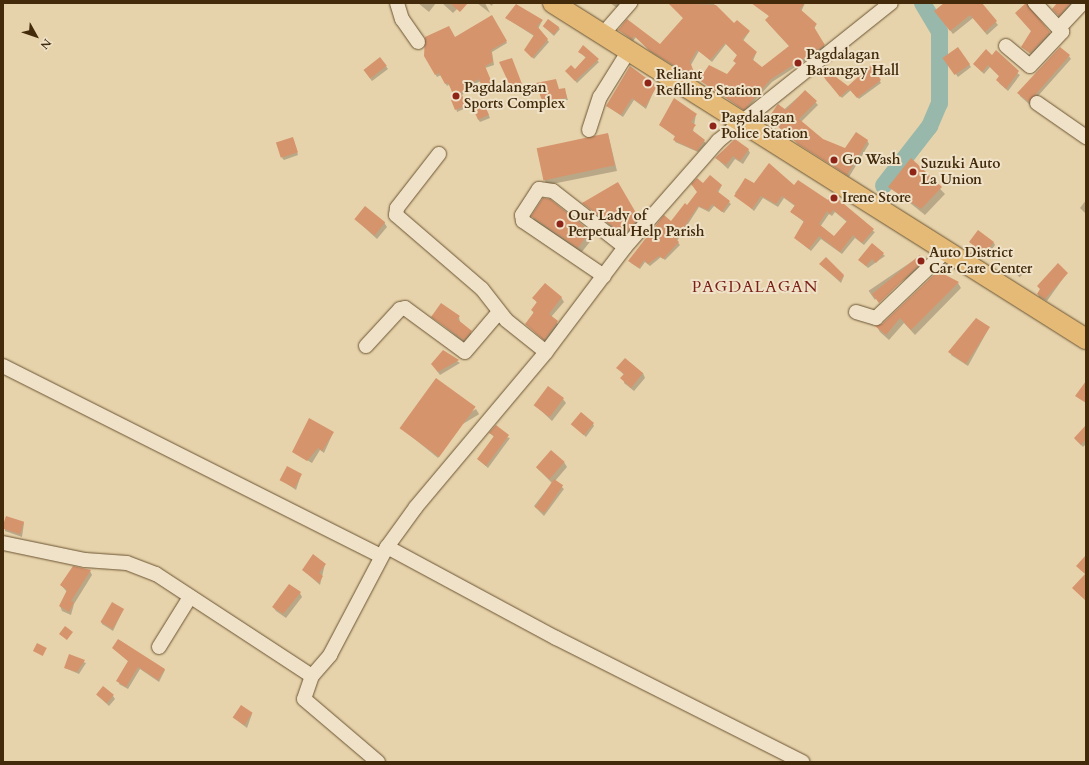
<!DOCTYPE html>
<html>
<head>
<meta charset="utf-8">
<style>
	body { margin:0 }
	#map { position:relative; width:1089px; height:765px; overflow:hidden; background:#e7d3ab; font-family:Cardo,serif }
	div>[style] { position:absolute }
	.shadow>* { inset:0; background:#0003; transform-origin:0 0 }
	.river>* { height:17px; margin:-8.5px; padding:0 8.5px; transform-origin:8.5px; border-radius:8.5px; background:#97b8aa }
	.building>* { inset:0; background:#d6946d; transform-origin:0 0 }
	.roads { filter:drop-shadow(0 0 1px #6b5432) drop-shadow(0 0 1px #6b5432) }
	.minor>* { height:14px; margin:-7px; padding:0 7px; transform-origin:7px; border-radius:7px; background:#efe2c8 }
	.highway>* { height:20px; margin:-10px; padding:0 10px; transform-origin:10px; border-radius:10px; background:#e4ba76 }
	.dots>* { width:11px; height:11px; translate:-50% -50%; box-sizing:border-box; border:2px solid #efe2c8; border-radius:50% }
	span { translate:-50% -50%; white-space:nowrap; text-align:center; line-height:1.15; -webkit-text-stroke:4px #efe2c8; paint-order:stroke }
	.poi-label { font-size:14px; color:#422a0a; font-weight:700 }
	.left { translate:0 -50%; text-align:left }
	.quarter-label { font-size:16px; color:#7a1f14; letter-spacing:1px }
	.frame { position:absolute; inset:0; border:4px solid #422a0a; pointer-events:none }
	.north { position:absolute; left:16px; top:16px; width:40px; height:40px; -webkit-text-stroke:3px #efe2c8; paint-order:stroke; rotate:130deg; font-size:11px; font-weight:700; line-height:16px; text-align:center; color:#422a0a }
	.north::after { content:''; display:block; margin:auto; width:14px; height:18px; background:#422a0a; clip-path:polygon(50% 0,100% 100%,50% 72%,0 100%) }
</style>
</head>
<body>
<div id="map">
	<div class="shadow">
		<i style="clip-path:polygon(418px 3px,436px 3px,429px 12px)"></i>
		<i style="clip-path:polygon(442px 3px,456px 3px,459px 7px,453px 13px)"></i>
		<i style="clip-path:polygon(477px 3px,485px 3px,490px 13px)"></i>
		<i style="clip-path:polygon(488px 3px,493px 3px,492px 6px)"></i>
		<i style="clip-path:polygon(610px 3px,622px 3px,617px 8px)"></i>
		<i style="clip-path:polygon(713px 3px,734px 25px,749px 32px,743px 41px,756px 53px,753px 61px,762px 68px,790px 47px,768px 23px,770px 17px,754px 3px,805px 3px,801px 12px,816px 25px,814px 29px,825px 48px,772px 82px,745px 111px,700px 80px,727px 76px,737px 64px,734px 61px,738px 56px,726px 44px,712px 62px,699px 51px,691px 65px,694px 74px,690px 76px,651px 52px,636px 37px,633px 41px,619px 30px,661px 45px,684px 19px,670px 3px)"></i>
		<i style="clip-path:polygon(946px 3px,981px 3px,998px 25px,987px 35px,973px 18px,953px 34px,938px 15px)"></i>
		<i style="clip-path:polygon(1027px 3px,1052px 36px,1033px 56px,1022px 47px,1032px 32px,1016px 13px)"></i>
		<i style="clip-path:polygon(1058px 3px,1073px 3px,1061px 18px,1055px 12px)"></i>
		<i style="clip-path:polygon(492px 16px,507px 43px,492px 52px,494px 65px,485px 68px,493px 85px,484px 89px,481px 81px,465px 88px,467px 92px,462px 95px,466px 108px,457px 112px,450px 84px,447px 86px,441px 75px,437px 77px,425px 55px)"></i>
		<i style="clip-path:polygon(506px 18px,542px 21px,538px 29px,549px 42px,534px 59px,527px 52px,534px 36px)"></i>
		<i style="clip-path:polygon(548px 20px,560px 29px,554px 36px,544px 27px)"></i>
		<i style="clip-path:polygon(583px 47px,599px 62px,577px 83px,566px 71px,575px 70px,586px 58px,580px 52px)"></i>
		<i style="clip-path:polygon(992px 56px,1020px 75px,1008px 91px,999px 83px,1000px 77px,990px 67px,984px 74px,974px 64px)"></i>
		<i style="clip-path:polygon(1069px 56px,1071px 59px,1030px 105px,1020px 96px,1019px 93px)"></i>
		<i style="clip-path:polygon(380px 58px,388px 69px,372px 81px,366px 73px)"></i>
		<i style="clip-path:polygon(512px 59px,522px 87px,513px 90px,511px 87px)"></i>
		<i style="clip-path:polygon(946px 61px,969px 64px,971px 67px,958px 77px)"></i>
		<i style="clip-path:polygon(871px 67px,881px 83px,859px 99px,851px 90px,842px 98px,825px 79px,848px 88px)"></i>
		<i style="clip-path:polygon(656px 86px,646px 109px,634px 100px,623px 117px,607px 106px)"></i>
		<i style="clip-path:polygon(559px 90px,565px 91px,568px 100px,544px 103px)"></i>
		<i style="clip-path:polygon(805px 91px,818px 105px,801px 122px,823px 140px,845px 150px,867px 140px,869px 144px,849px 177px,771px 121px)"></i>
		<i style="clip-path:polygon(485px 106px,490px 118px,480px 122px,478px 119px)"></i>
		<i style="clip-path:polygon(696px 114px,693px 132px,706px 143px,698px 152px,675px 142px,676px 137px,660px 125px)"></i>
		<i style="clip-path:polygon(608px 134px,617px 171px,547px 185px,544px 179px)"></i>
		<i style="clip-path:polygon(294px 141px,298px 155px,284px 160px,282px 158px)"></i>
		<i style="clip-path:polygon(748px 149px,750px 153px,743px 164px,735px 159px,728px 169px,716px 158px)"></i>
		<i style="clip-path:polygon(911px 159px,945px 194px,925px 215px,890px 187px)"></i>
		<i style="clip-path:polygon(evenodd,745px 180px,755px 185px,794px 187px,875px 232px,864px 245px,855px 238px,842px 254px,821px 239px,811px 251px,795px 238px,804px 222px,791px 212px,795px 206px,784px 198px,778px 207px,763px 198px,754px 211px,735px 193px,745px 180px,835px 212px,847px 222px,834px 238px,820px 227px,829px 214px,832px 216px,835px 212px)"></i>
		<i style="clip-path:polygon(617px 183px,642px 225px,628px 241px,584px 203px)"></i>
		<i style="clip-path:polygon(704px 184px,722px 185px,718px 193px,731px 204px,724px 213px,714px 206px,709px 212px,699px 207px,677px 241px,680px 245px,665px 260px,661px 257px,650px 266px,645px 262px,640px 269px,631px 263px,688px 207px)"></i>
		<i style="clip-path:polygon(549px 200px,590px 232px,593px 238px,581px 253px,536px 223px,532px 216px)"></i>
		<i style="clip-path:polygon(1086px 200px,1086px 214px,1080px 208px)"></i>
		<i style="clip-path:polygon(355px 219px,384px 222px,387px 227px,377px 239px)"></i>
		<i style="clip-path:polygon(971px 242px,994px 243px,995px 245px,987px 256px)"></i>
		<i style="clip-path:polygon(872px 244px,885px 256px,868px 268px,859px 260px)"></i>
		<i style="left:920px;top:256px;width:11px;height:62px;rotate:56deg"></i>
		<i style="clip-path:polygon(826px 258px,844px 276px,841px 283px,822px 266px)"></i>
		<i style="left:1019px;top:268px;width:7px;height:6px;rotate:45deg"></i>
		<i style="clip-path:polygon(1067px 273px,1047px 301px,1039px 297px,1038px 294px)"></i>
		<i style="clip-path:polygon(958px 283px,961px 288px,915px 335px,904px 323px,889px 340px,880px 332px,877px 327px)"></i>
		<i style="clip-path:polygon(561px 297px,564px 302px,551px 317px,560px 326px,547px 343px,526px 324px,534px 314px,532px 310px,537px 303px,534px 298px)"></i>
		<i style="clip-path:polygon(433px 317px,459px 317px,460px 322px,473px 335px,466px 344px)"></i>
		<i style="clip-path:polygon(989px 328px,968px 366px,951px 355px,957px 341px)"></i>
		<i style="clip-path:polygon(443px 352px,460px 363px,440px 375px,434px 367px)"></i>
		<i style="clip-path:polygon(618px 368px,643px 373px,645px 378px,634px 391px,624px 383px,624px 375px)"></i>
		<i style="clip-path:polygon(563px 399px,566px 403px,552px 421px,535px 405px)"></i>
		<i style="clip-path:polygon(473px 408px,438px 458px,401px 428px,475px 408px,476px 408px)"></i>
		<i style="left:476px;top:409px;width:6px;height:62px;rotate:59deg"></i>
		<i style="clip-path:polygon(572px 424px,593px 424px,594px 426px,586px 437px)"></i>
		<i style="clip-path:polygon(1086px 432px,1086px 444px,1083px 447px,1075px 439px)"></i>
		<i style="clip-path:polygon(333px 433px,324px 453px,320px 450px,312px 463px,293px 452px)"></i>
		<i style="clip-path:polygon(490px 433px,510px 438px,488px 468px,478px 459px,494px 437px)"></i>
		<i style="clip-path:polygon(564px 462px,567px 467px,555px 481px,564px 489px,544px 516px,534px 506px,552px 483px,537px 468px)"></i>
		<i style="clip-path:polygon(301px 475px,296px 490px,281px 480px)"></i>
		<i style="clip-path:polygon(6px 517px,24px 523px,22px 537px,5px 531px)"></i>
		<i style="clip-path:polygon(325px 564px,320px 585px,303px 570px)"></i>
		<i style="clip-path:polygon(90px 571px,92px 575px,74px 604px,71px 615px,62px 611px,60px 606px,67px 592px,61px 585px)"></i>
		<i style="clip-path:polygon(300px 593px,302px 597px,286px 618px,276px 611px,273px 607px)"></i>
		<i style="clip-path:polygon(123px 610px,113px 631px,102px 624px,101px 621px)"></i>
		<i style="clip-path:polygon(119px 640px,165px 670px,159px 682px,140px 669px,128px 689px,119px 684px,129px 662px,113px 648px)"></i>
		<i style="clip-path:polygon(69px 656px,86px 663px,79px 674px,65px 668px)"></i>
		<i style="clip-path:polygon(97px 695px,113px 696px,115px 699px,109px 706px)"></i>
		<i style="clip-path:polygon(252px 714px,247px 728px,234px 718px)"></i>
	</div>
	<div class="river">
		<i style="left:883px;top:185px;width:75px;rotate:-52.1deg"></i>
		<i style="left:929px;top:126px;width:25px;rotate:-67deg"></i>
		<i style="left:939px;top:103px;width:72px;rotate:-90deg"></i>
		<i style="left:939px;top:31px;width:33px;rotate:-121deg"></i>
	</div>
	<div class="building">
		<i style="clip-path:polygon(450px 3px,468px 3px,460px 12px)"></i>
		<i style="clip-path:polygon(668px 3px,716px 5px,734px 23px,737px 20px,750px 31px,742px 39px,757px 52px,752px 59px,762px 67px,789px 46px,765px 20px,769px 16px,751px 3px,805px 3px,800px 9px,817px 24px,814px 27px,825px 45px,771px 79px,744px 110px,699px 80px,709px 65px,727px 74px,736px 63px,733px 61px,737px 55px,725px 43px,710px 60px,697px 50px,690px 62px,694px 72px,688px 74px,649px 50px,634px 36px,632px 39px,618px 30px,627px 19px,660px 44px,683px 18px)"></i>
		<i style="clip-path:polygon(944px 3px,982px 3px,997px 21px,985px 32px,970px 15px,950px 31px,934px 11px)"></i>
		<i style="clip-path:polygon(1026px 3px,1050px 32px,1030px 53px,1021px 47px,1031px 31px,1015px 13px)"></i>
		<i style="clip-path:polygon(1057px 3px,1070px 3px,1059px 16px,1052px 9px)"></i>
		<i style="clip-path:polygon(516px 4px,543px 20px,537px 26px,548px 39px,532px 58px,524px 50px,534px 35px,505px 18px)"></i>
		<i style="clip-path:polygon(492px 15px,507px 41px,491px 50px,493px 62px,485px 66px,492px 83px,482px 87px,479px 79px,465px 86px,467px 90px,461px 92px,466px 106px,455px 110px,451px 100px,455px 98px,448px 83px,445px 84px,439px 73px,435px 75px,424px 56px,425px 37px,449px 26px,455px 37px)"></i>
		<i style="left:548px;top:19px;width:14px;height:9px;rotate:36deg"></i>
		<i style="clip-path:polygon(583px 45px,599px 59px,575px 81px,565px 71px,571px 65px,575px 69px,586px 57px,578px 52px)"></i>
		<i style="left:958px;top:47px;width:21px;height:19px;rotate:55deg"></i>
		<i style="clip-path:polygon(1060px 47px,1070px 55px,1029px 102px,1017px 93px)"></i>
		<i style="clip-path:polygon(986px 49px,992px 55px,996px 50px,1019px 71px,1006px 89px,996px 80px,999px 76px,988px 65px,982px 72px,973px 64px)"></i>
		<i style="left:380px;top:57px;width:11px;height:21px;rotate:52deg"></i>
		<i style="clip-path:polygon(512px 58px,522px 84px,511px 88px,499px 62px)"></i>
		<i style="clip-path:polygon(871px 65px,881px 80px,857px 98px,849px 89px,840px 97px,823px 76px,828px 71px,848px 86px)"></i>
		<i style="clip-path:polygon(630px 66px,657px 86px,645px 107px,632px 98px,621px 115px,606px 106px)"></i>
		<i style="clip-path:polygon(556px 79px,559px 89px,565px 88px,567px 98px,542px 101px,536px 83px)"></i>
		<i style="clip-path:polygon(805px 90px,817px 101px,799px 119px,823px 139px,845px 148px,856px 132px,868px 140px,847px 175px,798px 144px,768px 118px,778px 104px,786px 110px)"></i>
		<i style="clip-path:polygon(674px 98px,697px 114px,691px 122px,696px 125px,692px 130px,705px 140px,697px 151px,673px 140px,675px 136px,659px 125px)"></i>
		<i style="left:483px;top:102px;width:14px;height:12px;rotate:65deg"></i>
		<i style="left:608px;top:133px;width:33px;height:73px;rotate:78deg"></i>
		<i style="left:293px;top:137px;width:16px;height:18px;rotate:72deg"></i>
		<i style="clip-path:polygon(735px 139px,749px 149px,740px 161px,733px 156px,726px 165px,715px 158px)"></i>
		<i style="clip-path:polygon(911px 158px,942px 187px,921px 209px,888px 187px)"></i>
		<i style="clip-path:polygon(evenodd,769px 163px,794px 185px,798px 180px,828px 200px,832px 194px,874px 229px,862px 243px,853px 235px,840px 252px,819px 236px,809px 249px,794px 238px,804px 221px,790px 212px,795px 205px,782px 196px,776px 204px,761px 196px,752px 209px,734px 196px,745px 178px,754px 183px,769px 163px,833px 210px,847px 221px,834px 236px,819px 224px,827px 211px,830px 214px,833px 210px)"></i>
		<i style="clip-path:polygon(710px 175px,722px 185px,717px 191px,730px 201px,722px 212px,712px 204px,708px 210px,698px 206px,676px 239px,679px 242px,663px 259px,659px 256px,648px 264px,644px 260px,639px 268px,628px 261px,664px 215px,671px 221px,685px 203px,687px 205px,697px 192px,691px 184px,697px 178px,703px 183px)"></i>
		<i style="clip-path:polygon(618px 182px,639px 218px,624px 235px,582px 203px)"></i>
		<i style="clip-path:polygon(543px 198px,550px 199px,590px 231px,578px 248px,531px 216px)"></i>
		<i style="left:365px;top:206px;width:26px;height:17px;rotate:39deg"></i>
		<i style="left:978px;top:230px;width:20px;height:15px;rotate:37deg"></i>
		<i style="clip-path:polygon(872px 243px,884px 253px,876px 263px,872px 259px,866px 266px,858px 260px)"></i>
		<i style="clip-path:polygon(920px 255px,924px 260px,879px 303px,872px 294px)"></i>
		<i style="clip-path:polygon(826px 257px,844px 275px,840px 281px,819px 264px)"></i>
		<i style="clip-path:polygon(1058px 263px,1068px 273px,1045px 299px,1037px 294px,1040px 289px,1037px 286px)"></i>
		<i style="clip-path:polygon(938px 271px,959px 282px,911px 330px,900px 318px,886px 335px,875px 326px,882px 324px)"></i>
		<i style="clip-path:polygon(545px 283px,562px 297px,549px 314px,558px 321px,544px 340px,525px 324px,534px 312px,531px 310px,537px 302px,532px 298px)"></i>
		<i style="clip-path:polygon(441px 303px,460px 316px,457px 319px,472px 331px,464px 340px,431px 317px)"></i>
		<i style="clip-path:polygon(976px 318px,990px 327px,966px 364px,948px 352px)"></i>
		<i style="clip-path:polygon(443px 350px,459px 360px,438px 372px,431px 364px)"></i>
		<i style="clip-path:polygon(625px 358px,643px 373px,631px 388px,620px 378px,624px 374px,616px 368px)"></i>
		<i style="left:436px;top:378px;width:49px;height:62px;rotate:36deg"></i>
		<i style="clip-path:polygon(1086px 381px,1086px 403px,1075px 396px)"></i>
		<i style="left:548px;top:386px;width:20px;height:24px;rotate:37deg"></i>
		<i style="left:581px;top:412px;width:17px;height:16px;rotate:40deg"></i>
		<i style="clip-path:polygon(309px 418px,334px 432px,322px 451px,318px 448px,307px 461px,292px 452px)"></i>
		<i style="clip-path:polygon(496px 425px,509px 435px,486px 466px,477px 459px,494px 436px,489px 433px)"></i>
		<i style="clip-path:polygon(1086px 425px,1086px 439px,1081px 445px,1074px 438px)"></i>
		<i style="left:551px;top:450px;width:18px;height:23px;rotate:41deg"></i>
		<i style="left:287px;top:466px;width:17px;height:16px;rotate:28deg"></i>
		<i style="left:554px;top:479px;width:11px;height:34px;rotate:34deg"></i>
		<i style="left:6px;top:516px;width:19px;height:13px;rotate:18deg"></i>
		<i style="clip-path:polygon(313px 554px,326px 564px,319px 573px,323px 576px,319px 583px,302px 570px)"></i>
		<i style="clip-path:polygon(1086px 555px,1086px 601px,1072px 588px,1085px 574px,1076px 566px)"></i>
		<i style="clip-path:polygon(73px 566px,91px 570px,71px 601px,74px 602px,69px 612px,59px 606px,67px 590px,60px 585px)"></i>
		<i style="clip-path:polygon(289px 584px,301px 592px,283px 614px,272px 607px)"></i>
		<i style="left:112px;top:602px;width:14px;height:23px;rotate:30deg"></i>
		<i style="left:65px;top:626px;width:10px;height:10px;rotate:37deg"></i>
		<i style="clip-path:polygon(118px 639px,165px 669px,158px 680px,138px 667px,126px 687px,116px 681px,128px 661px,112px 648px)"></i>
		<i style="left:37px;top:643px;width:11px;height:9px;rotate:27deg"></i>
		<i style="clip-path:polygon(69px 654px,85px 660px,77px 672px,64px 668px)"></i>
		<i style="left:103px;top:686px;width:14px;height:11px;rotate:39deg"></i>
		<i style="left:241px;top:705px;width:14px;height:15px;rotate:34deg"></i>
	</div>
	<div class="roads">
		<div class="minor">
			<i style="left:397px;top:3px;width:17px;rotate:73deg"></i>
			<i style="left:402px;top:19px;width:28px;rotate:55deg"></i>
			<i style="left:1060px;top:27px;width:33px;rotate:-47deg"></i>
			<i style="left:602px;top:35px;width:43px;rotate:-48.8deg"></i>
			<i style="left:1006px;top:46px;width:31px;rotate:40deg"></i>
			<i style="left:1030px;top:66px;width:47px;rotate:-46.7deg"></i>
			<i style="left:1062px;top:32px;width:40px;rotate:-133deg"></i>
			<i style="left:1037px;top:103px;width:60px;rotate:34.8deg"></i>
			<i style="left:589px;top:130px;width:35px;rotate:-72deg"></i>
			<i style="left:600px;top:97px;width:53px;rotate:-58.1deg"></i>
			<i style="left:439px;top:154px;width:68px;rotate:127.9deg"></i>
			<i style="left:397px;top:208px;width:7px;rotate:98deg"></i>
			<i style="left:396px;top:215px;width:113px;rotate:40.7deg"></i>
			<i style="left:482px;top:289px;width:39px;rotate:52deg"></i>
			<i style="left:506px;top:320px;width:51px;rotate:38.7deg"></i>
			<i style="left:604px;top:276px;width:98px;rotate:-145.8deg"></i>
			<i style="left:523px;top:221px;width:6px;rotate:-99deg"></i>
			<i style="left:522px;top:215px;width:31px;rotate:-57deg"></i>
			<i style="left:539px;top:189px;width:14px;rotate:8deg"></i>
			<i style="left:553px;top:191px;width:91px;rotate:37.9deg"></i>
			<i style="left:856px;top:312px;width:21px;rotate:17deg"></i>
			<i style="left:876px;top:318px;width:95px;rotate:-43.7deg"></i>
			<i style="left:366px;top:346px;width:50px;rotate:-47.4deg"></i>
			<i style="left:400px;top:309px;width:5px;rotate:-11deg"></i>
			<i style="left:405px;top:308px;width:74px;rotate:36.3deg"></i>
			<i style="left:465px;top:352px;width:52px;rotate:-49.6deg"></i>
			<i style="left:3px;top:366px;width:423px;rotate:26.7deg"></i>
			<i style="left:3px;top:543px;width:84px;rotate:11.7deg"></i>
			<i style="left:85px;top:560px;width:42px;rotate:4.1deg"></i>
			<i style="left:127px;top:563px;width:31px;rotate:21deg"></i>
			<i style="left:156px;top:574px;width:186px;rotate:33.2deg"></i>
			<i style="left:387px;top:547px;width:192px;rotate:28.3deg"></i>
			<i style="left:556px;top:638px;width:276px;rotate:26.7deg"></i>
			<i style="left:159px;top:647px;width:59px;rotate:-58.2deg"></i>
			<i style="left:378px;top:762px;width:97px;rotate:-139.6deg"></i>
			<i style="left:304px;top:699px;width:24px;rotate:-71deg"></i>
			<i style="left:312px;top:676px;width:28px;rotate:-49deg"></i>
			<i style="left:330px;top:655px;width:122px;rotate:-62.2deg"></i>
			<i style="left:387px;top:547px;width:49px;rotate:-54.1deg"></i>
			<i style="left:416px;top:507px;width:202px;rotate:-50deg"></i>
			<i style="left:546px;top:352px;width:131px;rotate:-53deg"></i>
			<i style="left:625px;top:247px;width:141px;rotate:-48.7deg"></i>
			<i style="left:718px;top:141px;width:221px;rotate:-38.6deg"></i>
		</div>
		<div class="highway">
			<i style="left:553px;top:3px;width:630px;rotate:32.23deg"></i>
		</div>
	</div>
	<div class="dots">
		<i style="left:798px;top:63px;background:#8f2418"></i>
		<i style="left:648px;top:83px;background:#8f2418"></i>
		<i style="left:456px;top:96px;background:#8f2418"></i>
		<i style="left:713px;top:126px;background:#8f2418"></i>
		<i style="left:834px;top:160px;background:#8f2418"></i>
		<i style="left:913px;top:172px;background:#8f2418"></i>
		<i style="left:834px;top:198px;background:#8f2418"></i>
		<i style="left:560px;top:224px;background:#8f2418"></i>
		<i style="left:921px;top:261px;background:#8f2418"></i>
	</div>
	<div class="poi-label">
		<span class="left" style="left:806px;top:63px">Pagdalagan<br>Barangay Hall</span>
		<span class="left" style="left:656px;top:83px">Reliant<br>Refilling Station</span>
		<span class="left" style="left:464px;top:96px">Pagdalangan<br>Sports Complex</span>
		<span class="left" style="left:721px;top:126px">Pagdalagan<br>Police Station</span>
		<span class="left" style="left:842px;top:160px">Go Wash</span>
		<span class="left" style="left:921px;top:172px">Suzuki Auto<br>La Union</span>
		<span class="left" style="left:842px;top:198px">Irene Store</span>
		<span class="left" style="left:568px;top:224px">Our Lady of<br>Perpetual Help Parish</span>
		<span class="left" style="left:929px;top:261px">Auto District<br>Car Care Center</span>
	</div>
	<div class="quarter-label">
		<span style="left:755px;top:287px">PAGDALAGAN</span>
	</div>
	<div class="frame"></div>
	<div class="north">N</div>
</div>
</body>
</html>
